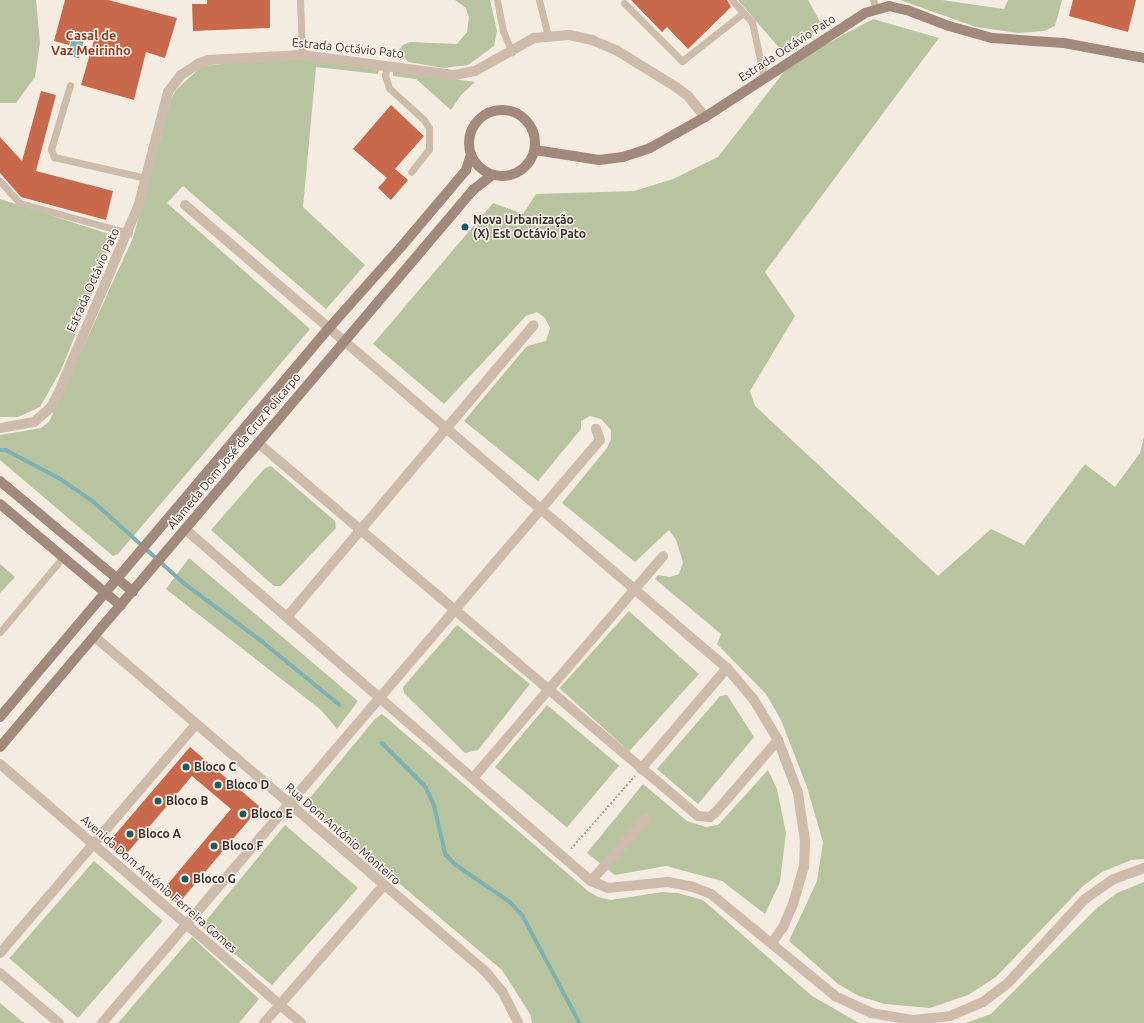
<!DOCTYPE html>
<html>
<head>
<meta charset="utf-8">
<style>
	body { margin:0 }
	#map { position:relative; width:1144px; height:1023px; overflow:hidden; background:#f4ebe1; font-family:Ubuntu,sans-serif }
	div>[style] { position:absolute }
	.green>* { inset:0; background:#b8c4a0; transform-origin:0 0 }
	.water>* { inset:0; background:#7fb0b2; transform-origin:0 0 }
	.stream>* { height:3.5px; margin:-1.75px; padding:0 1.75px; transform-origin:1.75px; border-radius:1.75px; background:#7fb0b2 }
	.building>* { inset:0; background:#c8694b }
	.path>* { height:2px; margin-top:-1px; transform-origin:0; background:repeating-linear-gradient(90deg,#b9a596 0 2px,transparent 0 4px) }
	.lane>* { height:7px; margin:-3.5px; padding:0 3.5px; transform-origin:3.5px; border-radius:3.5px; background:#cdbbac }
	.street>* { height:10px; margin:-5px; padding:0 5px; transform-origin:5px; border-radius:5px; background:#cdbbac }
	.secondary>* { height:10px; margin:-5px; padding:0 5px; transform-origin:5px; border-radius:5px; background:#a18a7d }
	.secondary>.ring { margin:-5px; padding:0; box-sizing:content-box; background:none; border:10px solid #a18a7d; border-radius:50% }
	.dots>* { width:11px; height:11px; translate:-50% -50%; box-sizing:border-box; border:2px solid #fbf5ee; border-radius:50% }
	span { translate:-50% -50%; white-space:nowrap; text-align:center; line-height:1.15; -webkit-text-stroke:3px #fbf5ee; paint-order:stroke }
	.street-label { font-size:12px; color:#3b302b }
	.poi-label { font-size:12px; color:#3b302b; font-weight:700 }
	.left { translate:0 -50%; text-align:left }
	.neighbourhood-label { font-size:13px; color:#8c3b22; font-weight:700 }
</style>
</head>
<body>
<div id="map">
	<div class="green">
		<i style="clip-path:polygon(0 0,36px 0,40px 43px,35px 77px,16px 103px,0 103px)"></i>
		<i style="clip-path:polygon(455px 0,490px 0,497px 31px,494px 46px,468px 65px,444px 68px,408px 62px,399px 50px,403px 45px,410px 42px,457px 44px,467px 32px,469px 18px,466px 8px)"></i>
		<i style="clip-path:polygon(738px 0,808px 0,823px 27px,789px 49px,781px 50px)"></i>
		<i style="clip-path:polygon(900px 0,942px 0,1004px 9px,1008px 0,1062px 0,1055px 26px,1044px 31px,1018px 33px,976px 27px)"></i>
		<i style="clip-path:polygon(873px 19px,939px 38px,765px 272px,795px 316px,750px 391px,755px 406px,938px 576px,991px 529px,1024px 545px,1085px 464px,1115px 487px,1140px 453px,1144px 437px,1144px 859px,1131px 860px,1102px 872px,1083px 886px,996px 977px,968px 995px,930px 1008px,885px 1004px,859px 996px,838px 984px,789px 941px,817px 881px,823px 842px,807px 787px,781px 720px,766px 694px,717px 644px,721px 634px,655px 579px,658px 575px,670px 577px,679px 574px,683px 562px,676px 540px,669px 530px,635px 562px,562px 503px,607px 448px,611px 439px,611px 430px,601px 419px,590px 416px,581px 421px,581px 429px,538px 481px,464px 421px,527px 346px,546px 341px,550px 328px,545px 318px,537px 312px,526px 316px,444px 404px,373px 344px,493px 203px,523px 214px,536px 194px,634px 191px,673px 179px,718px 157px,791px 63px)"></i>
		<i style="clip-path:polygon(274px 59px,307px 60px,379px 70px,378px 74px,316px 67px,303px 207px,365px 265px,326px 309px,183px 186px,167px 203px,310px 329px,118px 554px,113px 556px,0 460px,0 435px,41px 428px,49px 422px,133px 238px,170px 101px,176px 90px,202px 66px)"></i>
		<i style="clip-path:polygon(393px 70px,475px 82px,461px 95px,451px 110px,416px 79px,393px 76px)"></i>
		<i style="clip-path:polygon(0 199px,109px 234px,105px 262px,61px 370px,40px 407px,18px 417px,0 417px)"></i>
		<i style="clip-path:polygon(271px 466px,335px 521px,336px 528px,281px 586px,274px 586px,211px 530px,265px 468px)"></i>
		<i style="clip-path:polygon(189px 558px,358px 701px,337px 729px,321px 710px,166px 589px)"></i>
		<i style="clip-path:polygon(0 564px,15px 577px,0 593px)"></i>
		<i style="left:629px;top:611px;width:94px;height:104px;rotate:42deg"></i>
		<i style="clip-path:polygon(457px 625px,530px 684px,478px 750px,465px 753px,404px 693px,403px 687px)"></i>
		<i style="clip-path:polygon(727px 695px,754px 737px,698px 804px,657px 769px,720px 696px)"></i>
		<i style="left:547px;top:705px;width:94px;height:81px;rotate:40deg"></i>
		<i style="clip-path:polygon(382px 714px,588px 891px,598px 897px,611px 900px,662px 892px,678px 893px,703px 900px,812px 996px,859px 1023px,532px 1023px,530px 1014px,502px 970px,305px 804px,374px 720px)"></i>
		<i style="clip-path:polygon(768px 770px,777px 789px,786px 833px,780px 882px,765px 914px,722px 881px,666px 866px,615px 875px,587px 853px,643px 784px,687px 821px,706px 827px,718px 825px)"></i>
		<i style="clip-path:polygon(285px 825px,358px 888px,272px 985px,203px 928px,204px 923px)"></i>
		<i style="left:94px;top:861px;width:91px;height:129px;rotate:41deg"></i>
		<i style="clip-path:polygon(1144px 882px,1144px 1023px,966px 1023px,991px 1014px,1097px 908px,1117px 893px)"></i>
		<i style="clip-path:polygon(192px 937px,259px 999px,239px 1023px,118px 1023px)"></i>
		<i style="clip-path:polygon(0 1003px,24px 1023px,0 1023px)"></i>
	</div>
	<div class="water">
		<i style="left:72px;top:38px;width:12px;height:18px;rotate:14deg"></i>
	</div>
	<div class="stream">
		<i style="left:0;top:450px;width:6px"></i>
		<i style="left:6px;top:450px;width:60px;rotate:27.8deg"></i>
		<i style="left:59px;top:478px;width:42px;rotate:34.4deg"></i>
		<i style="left:94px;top:502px;width:122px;rotate:42deg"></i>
		<i style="left:185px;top:584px;width:97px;rotate:36.6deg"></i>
		<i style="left:263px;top:642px;width:99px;rotate:39.3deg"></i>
		<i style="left:382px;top:743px;width:62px;rotate:45deg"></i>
		<i style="left:426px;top:787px;width:19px;rotate:65deg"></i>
		<i style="left:434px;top:804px;width:52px;rotate:76.8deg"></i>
		<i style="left:446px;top:855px;width:14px;rotate:45deg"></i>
		<i style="left:456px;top:865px;width:65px;rotate:34.4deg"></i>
		<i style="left:510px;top:902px;width:19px;rotate:47deg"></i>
		<i style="left:523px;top:916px;width:121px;rotate:62deg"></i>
	</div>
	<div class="building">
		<i style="clip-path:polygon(65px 0,108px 0,177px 18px,165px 58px,146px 52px,134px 100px,81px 85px,94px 40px,72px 34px,69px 45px,54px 41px)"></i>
		<i style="clip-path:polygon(207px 0,270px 0,270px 28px,193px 31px,192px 4px,207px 4px)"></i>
		<i style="clip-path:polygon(631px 0,727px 0,731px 7px,688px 49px,667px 27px,662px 32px)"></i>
		<i style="clip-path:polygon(1073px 0,1136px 0,1128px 32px,1069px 16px)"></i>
		<i style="clip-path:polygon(41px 91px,56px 95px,36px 171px,113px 191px,106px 220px,21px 197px,0 173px,0 137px,22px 161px)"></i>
		<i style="clip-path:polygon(391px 105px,424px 136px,395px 169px,408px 180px,391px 200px,378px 188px,387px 178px,353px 149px)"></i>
		<i style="clip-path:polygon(190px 747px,260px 807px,178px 904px,162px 891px,231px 809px,192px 776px,123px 858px,107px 844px)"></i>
	</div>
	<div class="path">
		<i style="left:571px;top:849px;width:97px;rotate:-48.8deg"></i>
	</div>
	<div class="lane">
		<i style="left:300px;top:0;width:55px;rotate:87.9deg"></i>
		<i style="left:497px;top:0;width:32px;rotate:79deg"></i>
		<i style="left:503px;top:31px;width:23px;rotate:67deg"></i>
		<i style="left:539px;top:0;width:38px;rotate:76deg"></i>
		<i style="left:732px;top:0;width:30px;rotate:48deg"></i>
		<i style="left:752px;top:22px;width:57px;rotate:77.9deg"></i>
		<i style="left:873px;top:0;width:9px;rotate:69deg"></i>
		<i style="left:624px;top:3px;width:82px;rotate:45deg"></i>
		<i style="left:682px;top:61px;width:78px;rotate:-38.2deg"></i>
		<i style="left:387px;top:65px;width:10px;rotate:101deg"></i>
		<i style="left:385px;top:75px;width:14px;rotate:73deg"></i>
		<i style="left:389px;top:88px;width:47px;rotate:42.4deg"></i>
		<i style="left:424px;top:120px;width:9px;rotate:58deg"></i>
		<i style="left:429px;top:128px;width:21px;rotate:90deg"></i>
		<i style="left:429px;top:149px;width:29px;rotate:128deg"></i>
		<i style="left:70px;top:85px;width:67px;rotate:106.5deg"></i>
		<i style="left:51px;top:149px;width:9px;rotate:69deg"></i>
		<i style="left:54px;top:157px;width:94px;rotate:12.9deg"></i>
		<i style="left:0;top:181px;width:30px;rotate:48deg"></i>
		<i style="left:20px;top:203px;width:113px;rotate:15.4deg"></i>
		<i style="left:0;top:632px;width:98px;rotate:-50deg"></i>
	</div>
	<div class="street">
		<i style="left:185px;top:205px;width:688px;rotate:40.52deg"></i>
		<i style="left:708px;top:652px;width:25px;rotate:40deg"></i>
		<i style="left:727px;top:668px;width:42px;rotate:49.8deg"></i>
		<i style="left:754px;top:700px;width:47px;rotate:59deg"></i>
		<i style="left:778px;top:740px;width:57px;rotate:69.3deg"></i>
		<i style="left:798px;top:793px;width:49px;rotate:81.7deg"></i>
		<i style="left:805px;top:841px;width:25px;rotate:92deg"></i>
		<i style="left:804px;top:866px;width:40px;rotate:106deg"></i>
		<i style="left:793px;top:904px;width:25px;rotate:113deg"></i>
		<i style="left:783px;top:927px;width:19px;rotate:125deg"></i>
		<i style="left:0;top:428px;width:35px;rotate:-10deg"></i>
		<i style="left:34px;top:422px;width:21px;rotate:-41deg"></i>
		<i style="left:50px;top:408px;width:16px;rotate:-60deg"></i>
		<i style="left:58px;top:394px;width:207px;rotate:-66.9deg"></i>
		<i style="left:139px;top:204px;width:116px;rotate:-75.5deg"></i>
		<i style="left:168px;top:92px;width:21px;rotate:-53deg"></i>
		<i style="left:181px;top:75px;width:20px;rotate:-33deg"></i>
		<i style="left:198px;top:64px;width:11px;rotate:-22deg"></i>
		<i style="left:208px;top:60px;width:94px;rotate:-3deg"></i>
		<i style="left:302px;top:55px;width:153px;rotate:7.5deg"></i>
		<i style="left:454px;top:75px;width:21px;rotate:-11deg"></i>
		<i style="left:475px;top:71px;width:68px;rotate:-29.2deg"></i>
		<i style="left:534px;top:38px;width:35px;rotate:-5deg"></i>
		<i style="left:569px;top:35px;width:24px;rotate:12deg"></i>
		<i style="left:592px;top:40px;width:26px;rotate:23deg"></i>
		<i style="left:616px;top:50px;width:70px;rotate:31.7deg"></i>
		<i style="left:676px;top:87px;width:15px;rotate:37deg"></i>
		<i style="left:688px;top:96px;width:27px;rotate:51deg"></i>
		<i style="left:258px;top:443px;width:577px;rotate:40.29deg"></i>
		<i style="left:698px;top:816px;width:12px;rotate:5deg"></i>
		<i style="left:710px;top:817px;width:6px;rotate:-39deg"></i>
		<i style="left:715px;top:813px;width:96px;rotate:-49.2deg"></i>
		<i style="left:185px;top:529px;width:537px;rotate:40.93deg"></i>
		<i style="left:591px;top:881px;width:18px;rotate:22deg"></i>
		<i style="left:608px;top:888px;width:60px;rotate:-5.7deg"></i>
		<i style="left:668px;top:882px;width:25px;rotate:11deg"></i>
		<i style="left:693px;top:887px;width:19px;rotate:21deg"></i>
		<i style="left:711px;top:894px;width:161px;rotate:39.4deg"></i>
		<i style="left:835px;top:996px;width:40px;rotate:25deg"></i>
		<i style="left:871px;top:1013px;width:43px;rotate:9.5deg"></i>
		<i style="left:913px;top:1020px;width:37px;rotate:-6deg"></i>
		<i style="left:950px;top:1016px;width:36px;rotate:-23deg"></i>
		<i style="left:983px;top:1002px;width:31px;rotate:-37deg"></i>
		<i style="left:1008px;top:983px;width:114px;rotate:-47.5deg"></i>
		<i style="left:1085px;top:899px;width:35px;rotate:-35deg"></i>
		<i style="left:1114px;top:879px;width:32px;rotate:-20deg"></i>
		<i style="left:287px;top:617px;width:382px;rotate:-49.8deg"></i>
		<i style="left:95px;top:637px;width:513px;rotate:40.58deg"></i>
		<i style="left:485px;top:971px;width:26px;rotate:50deg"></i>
		<i style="left:502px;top:991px;width:36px;rotate:63deg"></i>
		<i style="left:0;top:764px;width:397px;rotate:40.7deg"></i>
		<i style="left:641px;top:769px;width:133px;rotate:-49.6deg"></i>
		<i style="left:473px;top:778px;width:292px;rotate:-49.4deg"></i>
		<i style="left:591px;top:881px;width:83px;rotate:-48.4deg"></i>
		<i style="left:0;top:953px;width:301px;rotate:-49.4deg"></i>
		<i style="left:0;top:973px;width:77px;rotate:40.3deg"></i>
		<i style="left:102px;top:1023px;width:767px;rotate:-49.5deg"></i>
		<i style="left:600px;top:440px;width:12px;rotate:-110deg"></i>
		<i style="left:264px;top:1023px;width:183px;rotate:-49deg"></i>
	</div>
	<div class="secondary">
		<i class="ring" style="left:469px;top:110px;width:56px;height:56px"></i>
		<i style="left:535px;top:150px;width:65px;rotate:8.9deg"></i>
		<i style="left:599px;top:160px;width:24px;rotate:-7deg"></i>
		<i style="left:623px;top:157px;width:28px;rotate:-18deg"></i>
		<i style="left:650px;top:148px;width:63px;rotate:-29.4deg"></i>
		<i style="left:705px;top:117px;width:191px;rotate:-33deg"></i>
		<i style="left:865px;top:13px;width:25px;rotate:-16deg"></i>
		<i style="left:889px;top:6px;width:18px;rotate:13deg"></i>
		<i style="left:907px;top:10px;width:45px;rotate:20.9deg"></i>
		<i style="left:949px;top:26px;width:45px;rotate:15.6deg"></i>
		<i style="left:992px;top:38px;width:72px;rotate:4deg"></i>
		<i style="left:1064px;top:43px;width:81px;rotate:10.6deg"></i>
		<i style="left:0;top:481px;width:173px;rotate:39.8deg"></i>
		<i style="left:0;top:504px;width:158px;rotate:40.1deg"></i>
		<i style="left:0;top:717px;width:509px;rotate:-49.78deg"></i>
		<i style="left:329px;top:328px;width:108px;rotate:-48.4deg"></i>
		<i style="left:401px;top:247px;width:101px;rotate:-49.8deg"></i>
		<i style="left:466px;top:170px;width:16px;rotate:-72deg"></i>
		<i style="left:0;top:747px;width:731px;rotate:-49.66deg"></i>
		<i style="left:473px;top:190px;width:24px;rotate:-38deg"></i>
	</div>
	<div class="dots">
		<i style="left:465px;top:227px;background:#1f5a5e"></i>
		<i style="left:186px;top:767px;background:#1f5a5e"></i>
		<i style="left:218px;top:785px;background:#1f5a5e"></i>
		<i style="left:158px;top:801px;background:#1f5a5e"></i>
		<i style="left:243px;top:814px;background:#1f5a5e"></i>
		<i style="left:130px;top:834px;background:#1f5a5e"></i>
		<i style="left:214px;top:846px;background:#1f5a5e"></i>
		<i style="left:185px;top:879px;background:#1f5a5e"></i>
	</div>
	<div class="street-label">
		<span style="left:348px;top:48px;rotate:6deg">Estrada Octávio Pato</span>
		<span style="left:787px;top:48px;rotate:-33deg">Estrada Octávio Pato</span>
		<span style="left:93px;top:280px;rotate:-66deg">Estrada Octávio Pato</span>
		<span style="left:234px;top:451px;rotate:-50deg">Alameda Dom José da Cruz Policarpo</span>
		<span style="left:343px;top:834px;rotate:41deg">Rua Dom António Monteiro</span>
		<span style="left:159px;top:884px;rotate:41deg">Avenida Dom António Ferreira Gomes</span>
	</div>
	<div class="poi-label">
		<span class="left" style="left:473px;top:227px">Nova Urbanização<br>(X) Est Octávio Pato</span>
		<span class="left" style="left:194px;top:767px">Bloco C</span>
		<span class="left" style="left:226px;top:785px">Bloco D</span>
		<span class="left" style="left:166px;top:801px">Bloco B</span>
		<span class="left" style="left:251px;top:814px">Bloco E</span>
		<span class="left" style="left:138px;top:834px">Bloco A</span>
		<span class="left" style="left:222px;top:846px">Bloco F</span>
		<span class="left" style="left:193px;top:879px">Bloco G</span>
	</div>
	<div class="neighbourhood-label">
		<span style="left:91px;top:43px">Casal de<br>Vaz Meirinho</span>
	</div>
</div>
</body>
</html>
